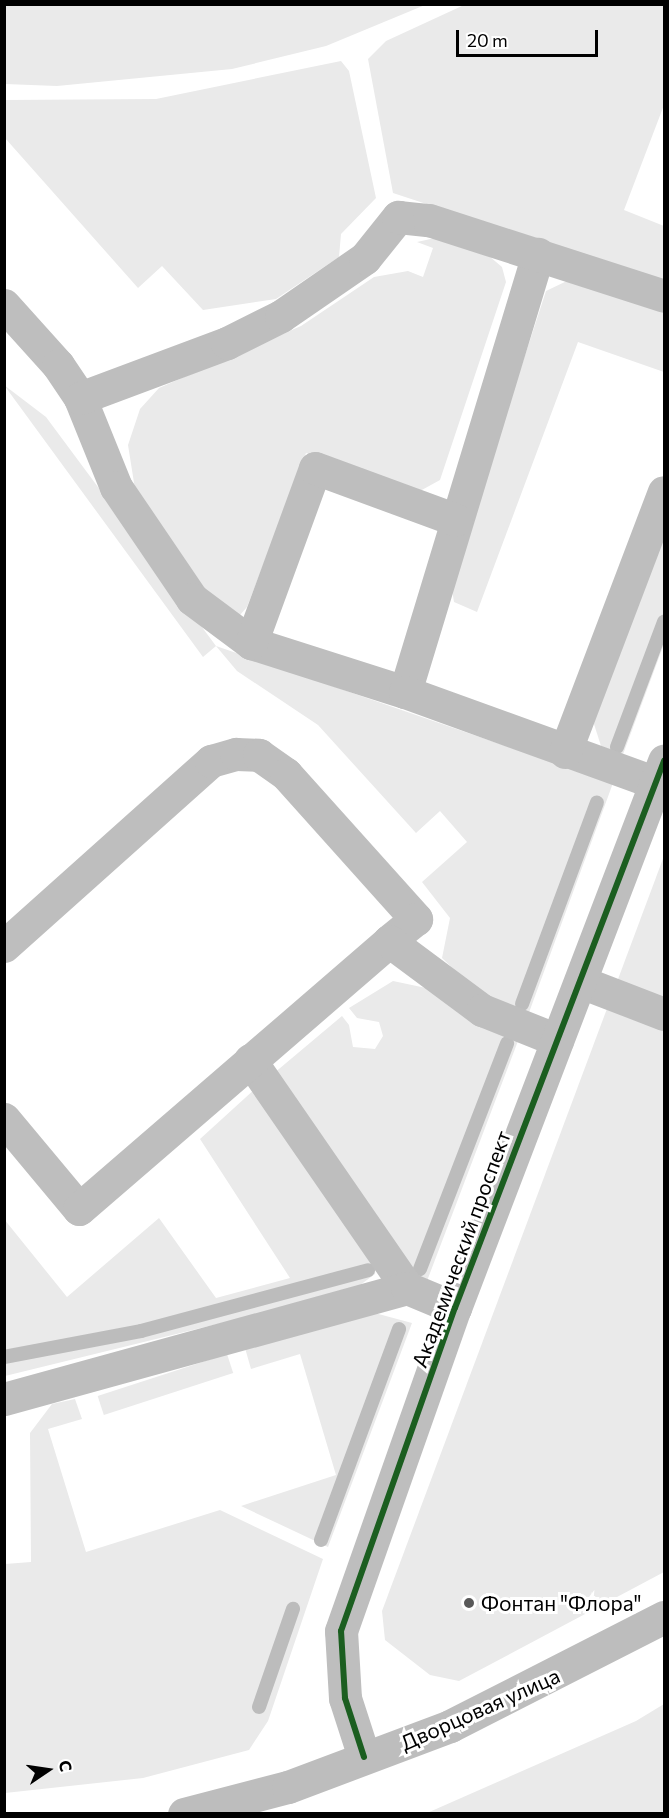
<!DOCTYPE html>
<html>
<head>
<meta charset="utf-8">
<style>
	body { margin:0 }
	#map { position:relative; width:669px; height:1818px; overflow:hidden; background:#fff; font-family:Commissioner,sans-serif }
	div>[style] { position:absolute }
	.green>* { inset:0; background:#eaeaea; transform-origin:0 0 }
	.stream>* { height:14px; margin:-7px; padding:0 7px; transform-origin:7px; border-radius:7px; background:#bcbcbc }
	.minor>* { height:33px; margin:-16.5px; padding:0 16.5px; transform-origin:16.5px; border-radius:16.5px; background:#bebebe }
	.major>* { height:33px; margin:-16.5px; padding:0 16.5px; transform-origin:16.5px; border-radius:16.5px; background:#bdbdbd }
	.cycleway>* { height:6px; margin:-3px; padding:0 3px; transform-origin:3px; border-radius:3px; background:#1b5e20 }
	.dots>* { width:16px; height:16px; translate:-50% -50%; box-sizing:border-box; border:3px solid #fff; border-radius:50% }
	span { translate:-50% -50%; white-space:nowrap; text-align:center; line-height:1.15; -webkit-text-stroke:6px #fff; paint-order:stroke }
	.street-label { font-size:21px; color:#000 }
	.poi-label { font-size:21px; color:#000 }
	.left { translate:0 -50%; text-align:left }
	.frame { position:absolute; inset:0; border:6px solid #000; pointer-events:none }
	.north { position:absolute; left:18px; top:1740px; width:60px; height:60px; -webkit-text-stroke:4px #fff; paint-order:stroke; rotate:77deg; font-size:16px; font-weight:700; line-height:24px; text-align:center; color:#000 }
	.north::after { content:''; display:block; margin:auto; width:21px; height:27px; background:#000; clip-path:polygon(50% 0,100% 100%,50% 72%,0 100%) }
	.scale { position:absolute; left:456px; top:30px; width:142px; height:27px; box-sizing:border-box; border:3px solid #000; border-top:0; padding-left:8px; font-size:18px; line-height:21px; white-space:nowrap; color:#000; -webkit-text-stroke:4px #fff; paint-order:stroke }
</style>
</head>
<body>
<div id="map">
	<div class="green">
		<i style="clip-path:polygon(4px 5px,5px 4px,425px 5px,326px 46px,232px 69px,57px 86px,5px 84px)"></i>
		<i style="clip-path:polygon(464px 5px,664px 5px,664px 105px,624px 210px,664px 226px,664px 282px,393px 193px,368px 59px,386px 41px)"></i>
		<i style="clip-path:polygon(341px 61px,349px 71px,376px 198px,341px 234px,339px 257px,276px 299px,203px 310px,162px 266px,138px 288px,5px 138px,4px 100px,156px 99px)"></i>
		<i style="clip-path:polygon(435px 238px,489px 256px,502px 267px,506px 282px,440px 480px,420px 491px,406px 491px,306px 453px,247px 607px,240px 615px,213px 601px,135px 489px,128px 445px,140px 409px,159px 388px,301px 326px,374px 277px,408px 271px,423px 277px,433px 248px,417px 242px)"></i>
		<i style="clip-path:polygon(571px 279px,664px 312px,664px 372px,578px 342px,477px 612px,454px 602px,451px 583px,546px 291px)"></i>
		<i style="clip-path:polygon(4px 385px,46px 417px,216px 646px,613px 783px,527px 1018px,486px 1000px,442px 958px,450px 918px,422px 882px,467px 842px,440px 811px,416px 833px,318px 725px,237px 671px,216px 646px,203px 657px)"></i>
		<i style="clip-path:polygon(664px 527px,664px 644px,622px 757px,601px 746px,593px 721px)"></i>
		<i style="clip-path:polygon(664px 856px,664px 1572px,459px 1681px,430px 1675px,385px 1640px,382px 1611px)"></i>
		<i style="clip-path:polygon(393px 981px,426px 988px,518px 1041px,427px 1281px,414px 1273px,273px 1074px,342px 1016px,349px 1025px,353px 1047px,375px 1049px,383px 1036px,379px 1022px,357px 1018px,349px 1008px)"></i>
		<i style="clip-path:polygon(257px 1087px,376px 1264px,375px 1274px,352px 1291px,5px 1376px,4px 1219px,67px 1297px,159px 1218px,216px 1298px,290px 1278px,200px 1139px)"></i>
		<i style="clip-path:polygon(371px 1312px,412px 1323px,328px 1547px,241px 1506px,336px 1475px,300px 1354px,251px 1369px,245px 1348px)"></i>
		<i style="left:227px;top:1354px;width:20px;height:136px;rotate:72deg"></i>
		<i style="clip-path:polygon(75px 1399px,82px 1419px,48px 1429px,86px 1552px,220px 1510px,323px 1559px,268px 1721px,249px 1750px,143px 1778px,5px 1793px,5px 1564px,31px 1562px,30px 1433px,52px 1404px)"></i>
		<i style="clip-path:polygon(664px 1704px,664px 1813px,427px 1813px,636px 1721px)"></i>
	</div>
	<div class="stream">
		<i style="left:617px;top:747px;width:134px;rotate:-69.4deg"></i>
		<i style="left:522px;top:1004px;width:215px;rotate:-69.6deg"></i>
		<i style="left:420px;top:1269px;width:242px;rotate:-68.9deg"></i>
		<i style="left:4px;top:1357px;width:139px;rotate:-10.7deg"></i>
		<i style="left:141px;top:1331px;width:235px;rotate:-15deg"></i>
		<i style="left:321px;top:1540px;width:225px;rotate:-69.7deg"></i>
		<i style="left:259px;top:1707px;width:104px;rotate:-70.9deg"></i>
	</div>
	<div class="minor">
		<i style="left:4px;top:305px;width:81px;rotate:48deg"></i>
		<i style="left:58px;top:365px;width:40px;rotate:56deg"></i>
		<i style="left:80px;top:398px;width:96px;rotate:68deg"></i>
		<i style="left:116px;top:487px;width:135px;rotate:55.8deg"></i>
		<i style="left:192px;top:599px;width:74px;rotate:36.7deg"></i>
		<i style="left:251px;top:643px;width:162px;rotate:17.7deg"></i>
		<i style="left:405px;top:692px;width:458px;rotate:-73.1deg"></i>
		<i style="left:80px;top:398px;width:157px;rotate:-20.5deg"></i>
		<i style="left:227px;top:343px;width:60px;rotate:-26.6deg"></i>
		<i style="left:281px;top:316px;width:102px;rotate:-34.6deg"></i>
		<i style="left:365px;top:258px;width:53px;rotate:-51.2deg"></i>
		<i style="left:398px;top:217px;width:31px;rotate:6deg"></i>
		<i style="left:429px;top:220px;width:247px;rotate:17.9deg"></i>
		<i style="left:251px;top:643px;width:186px;rotate:-69.9deg"></i>
		<i style="left:315px;top:468px;width:150px;rotate:20.2deg"></i>
		<i style="left:405px;top:692px;width:267px;rotate:19.9deg"></i>
		<i style="left:565px;top:752px;width:278px;rotate:-69.2deg"></i>
		<i style="left:4px;top:946px;width:278px;rotate:-41.8deg"></i>
		<i style="left:211px;top:761px;width:26px;rotate:-16deg"></i>
		<i style="left:236px;top:754px;width:23px;rotate:2deg"></i>
		<i style="left:259px;top:755px;width:33px;rotate:35deg"></i>
		<i style="left:286px;top:774px;width:195px;rotate:48.1deg"></i>
		<i style="left:416px;top:919px;width:35px;rotate:141deg"></i>
		<i style="left:581px;top:982px;width:89px;rotate:21.1deg"></i>
		<i style="left:250px;top:1060px;width:277px;rotate:55.4deg"></i>
		<i style="left:4px;top:1119px;width:117px;rotate:50.2deg"></i>
		<i style="left:79px;top:1209px;width:410px;rotate:-40.8deg"></i>
		<i style="left:389px;top:941px;width:116px;rotate:36.6deg"></i>
		<i style="left:482px;top:1010px;width:81px;rotate:21.8deg"></i>
		<i style="left:4px;top:1399px;width:418px;rotate:-15.4deg"></i>
		<i style="left:407px;top:1288px;width:52px;rotate:22.6deg"></i>
		<i style="left:364px;top:1757px;width:62px;rotate:-107.9deg"></i>
		<i style="left:345px;top:1698px;width:67px;rotate:-93.4deg"></i>
		<i style="left:341px;top:1631px;width:343px;rotate:-70.6deg"></i>
		<i style="left:455px;top:1308px;width:586px;rotate:-69.09deg"></i>
	</div>
	<div class="major">
		<i style="left:184px;top:1814px;width:107px;rotate:-14.6deg"></i>
		<i style="left:288px;top:1787px;width:173px;rotate:-20.6deg"></i>
		<i style="left:450px;top:1726px;width:240px;rotate:-27deg"></i>
	</div>
	<div class="cycleway">
		<i style="left:364px;top:1757px;width:62px;rotate:-107.9deg"></i>
		<i style="left:345px;top:1698px;width:67px;rotate:-93.4deg"></i>
		<i style="left:341px;top:1631px;width:343px;rotate:-70.6deg"></i>
		<i style="left:455px;top:1308px;width:586px;rotate:-69.09deg"></i>
	</div>
	<div class="dots">
		<i style="left:469px;top:1603px;background:#595959"></i>
	</div>
	<div class="street-label">
		<span style="left:461px;top:1249px;rotate:-70deg">Академический проспект</span>
		<span style="left:480px;top:1709px;rotate:-24deg">Дворцовая улица</span>
	</div>
	<div class="poi-label">
		<span class="left" style="left:481px;top:1603px">Фонтан "Флора"</span>
	</div>
	<div class="frame"></div>
	<div class="north">С</div>
	<div class="scale">20 m</div>
</div>
</body>
</html>
